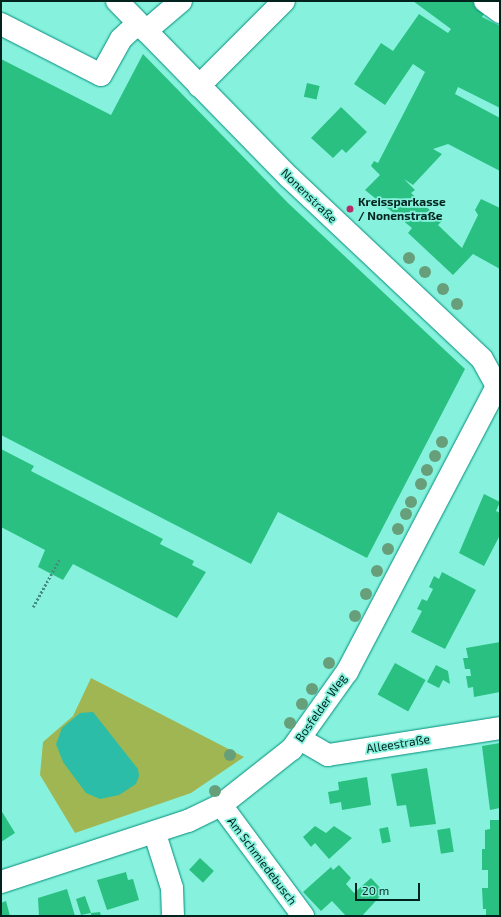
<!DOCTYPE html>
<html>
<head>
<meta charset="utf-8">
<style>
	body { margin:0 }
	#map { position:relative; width:501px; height:917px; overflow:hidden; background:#86f2dd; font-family:"Exo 2",sans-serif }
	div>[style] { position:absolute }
	.green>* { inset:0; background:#a0b652 }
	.water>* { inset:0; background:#2bbda7 }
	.building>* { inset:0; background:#2ac082; transform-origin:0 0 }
	.path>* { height:2.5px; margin-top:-1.25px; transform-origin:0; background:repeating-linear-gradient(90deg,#438b7e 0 2px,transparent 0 4px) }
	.roads { filter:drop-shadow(0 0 1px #008d7c) drop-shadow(0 0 1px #008d7c) }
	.minor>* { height:22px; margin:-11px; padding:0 11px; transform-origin:11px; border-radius:11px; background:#fff }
	.trees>* { width:12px; height:12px; margin:-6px; border-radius:50%; background:#689f7b }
	.dots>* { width:11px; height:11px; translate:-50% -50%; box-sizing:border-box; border:2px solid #86f2dd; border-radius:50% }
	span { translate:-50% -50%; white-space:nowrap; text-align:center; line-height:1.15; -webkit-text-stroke:3.5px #86f2dd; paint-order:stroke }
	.street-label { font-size:12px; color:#00231d }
	.poi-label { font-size:12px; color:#00231d; font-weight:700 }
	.left { translate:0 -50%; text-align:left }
	.frame { position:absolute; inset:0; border:2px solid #00231d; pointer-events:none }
	.scale { position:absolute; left:355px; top:883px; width:65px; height:18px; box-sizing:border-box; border:2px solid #00231d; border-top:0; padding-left:5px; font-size:12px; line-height:14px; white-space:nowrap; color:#00231d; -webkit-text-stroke:3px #86f2dd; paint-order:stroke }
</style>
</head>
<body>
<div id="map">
	<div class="green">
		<i style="clip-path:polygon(91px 678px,244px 757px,191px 793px,75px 833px,40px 775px,43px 742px,73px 716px)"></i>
	</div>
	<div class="water">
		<i style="clip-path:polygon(93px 712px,138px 769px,139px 776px,136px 784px,119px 795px,100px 799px,86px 793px,63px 762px,56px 744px,62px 728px,80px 713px)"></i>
	</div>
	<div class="building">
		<i style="clip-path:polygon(413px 1px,480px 1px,488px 7px,482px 17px,500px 26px,500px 108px,458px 87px,455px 94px,500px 118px,500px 171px,448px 144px,433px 149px,442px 154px,413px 185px,404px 179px,415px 190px,411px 193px,442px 221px,438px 225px,462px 248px,478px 215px,475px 210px,481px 199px,500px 208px,500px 269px,473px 254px,453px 275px,408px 233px,412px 228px,365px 190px,380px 175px,371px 166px,374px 161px,378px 163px,425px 72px,413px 64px,385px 105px,354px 84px,381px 43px,393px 51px,419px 14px,448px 33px,451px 29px)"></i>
		<i style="clip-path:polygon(143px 54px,288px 203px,465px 369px,367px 558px,278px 512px,251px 564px,1px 435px,1px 59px,111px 115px)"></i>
		<i style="left:307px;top:83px;width:13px;height:14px;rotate:13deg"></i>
		<i style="clip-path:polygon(341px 107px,367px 132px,346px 153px,342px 149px,333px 158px,311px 138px)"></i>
		<i style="clip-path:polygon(1px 449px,34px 466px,31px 471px,163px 539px,160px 544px,194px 561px,192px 565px,206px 572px,177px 618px,73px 564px,63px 580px,38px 567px,45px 550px,1px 527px)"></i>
		<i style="clip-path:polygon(484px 494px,500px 502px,496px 511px,500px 513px,500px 535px,484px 566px,459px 553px)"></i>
		<i style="clip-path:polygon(442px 572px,476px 590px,445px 649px,411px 632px,422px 611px,417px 609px,422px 599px,427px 601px,433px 589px,429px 587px,434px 576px,439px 579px)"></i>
		<i style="clip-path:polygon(500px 642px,500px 692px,474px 697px,473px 687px,468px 688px,466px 676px,471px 676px,470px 669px,465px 669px,463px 658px,468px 658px,466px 648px)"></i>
		<i style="left:395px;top:663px;width:35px;height:36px;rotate:29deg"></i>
		<i style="clip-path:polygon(436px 665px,448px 671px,450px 684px,443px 680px,439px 688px,427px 682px)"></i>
		<i style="clip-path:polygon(500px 743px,500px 808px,490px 810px,482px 746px)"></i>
		<i style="clip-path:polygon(427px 768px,436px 824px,410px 827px,406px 805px,397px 806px,391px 774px)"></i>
		<i style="clip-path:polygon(367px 777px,371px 805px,342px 810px,341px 802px,330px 804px,328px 792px,339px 790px,338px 782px)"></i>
		<i style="clip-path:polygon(1px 810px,15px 833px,1px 842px)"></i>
		<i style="clip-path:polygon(490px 820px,500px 820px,500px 916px,486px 916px,486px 909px,483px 909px,482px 888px,488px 888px,488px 870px,482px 870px,482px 849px,485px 849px,485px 830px,490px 829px)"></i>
		<i style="clip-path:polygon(315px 826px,326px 833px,334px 826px,352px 838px,329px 859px,315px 843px,311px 847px,303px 837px)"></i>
		<i style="left:388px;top:827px;width:15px;height:9px;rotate:79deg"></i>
		<i style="left:450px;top:828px;width:24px;height:13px;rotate:81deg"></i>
		<i style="left:200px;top:858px;width:19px;height:16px;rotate:43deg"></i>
		<i style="clip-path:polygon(339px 865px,351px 878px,346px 884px,354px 893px,371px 878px,384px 892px,362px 916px,346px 916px,332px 901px,321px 911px,303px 892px,331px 867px,333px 870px)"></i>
		<i style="clip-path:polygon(126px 872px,128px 880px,133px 879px,139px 900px,107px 910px,97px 880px)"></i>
		<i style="clip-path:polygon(67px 889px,75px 916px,39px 916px,38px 898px)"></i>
		<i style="clip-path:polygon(85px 896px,91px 913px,100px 912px,101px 916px,91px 916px,91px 913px,81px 915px,76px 899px)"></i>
		<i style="clip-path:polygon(6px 901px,10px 916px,1px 916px,1px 903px)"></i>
	</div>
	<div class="path">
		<i style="left:33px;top:607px;width:54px;rotate:-61deg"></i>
	</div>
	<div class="roads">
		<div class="minor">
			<i style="left:117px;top:1px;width:246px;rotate:45.7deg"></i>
			<i style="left:289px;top:177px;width:265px;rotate:43.3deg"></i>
			<i style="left:482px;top:359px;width:37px;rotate:61deg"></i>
			<i style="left:485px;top:1px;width:19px;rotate:36deg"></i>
			<i style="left:1px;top:24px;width:112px;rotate:27deg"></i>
			<i style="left:101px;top:75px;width:41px;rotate:-60.9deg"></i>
			<i style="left:121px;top:39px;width:23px;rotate:-43deg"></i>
			<i style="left:146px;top:31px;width:46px;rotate:-40.6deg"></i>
			<i style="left:199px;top:86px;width:120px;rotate:-45deg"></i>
			<i style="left:300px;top:739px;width:32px;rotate:30deg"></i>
			<i style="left:328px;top:755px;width:174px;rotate:-8.9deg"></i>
			<i style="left:221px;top:805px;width:138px;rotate:53.5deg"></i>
			<i style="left:155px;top:834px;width:57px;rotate:72.5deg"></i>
			<i style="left:172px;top:888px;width:28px;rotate:88deg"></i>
			<i style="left:1px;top:882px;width:197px;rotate:-18.1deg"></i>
			<i style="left:188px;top:821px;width:37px;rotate:-26deg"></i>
			<i style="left:221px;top:805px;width:90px;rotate:-38.3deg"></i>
			<i style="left:292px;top:749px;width:95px;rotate:-54.5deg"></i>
			<i style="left:347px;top:672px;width:330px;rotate:-62.3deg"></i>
		</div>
	</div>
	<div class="trees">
		<i style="left:409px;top:258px"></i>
		<i style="left:425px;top:272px"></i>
		<i style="left:443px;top:289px"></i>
		<i style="left:457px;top:304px"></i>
		<i style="left:442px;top:442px"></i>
		<i style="left:435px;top:456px"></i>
		<i style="left:427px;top:470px"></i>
		<i style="left:421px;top:484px"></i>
		<i style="left:411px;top:502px"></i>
		<i style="left:406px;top:514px"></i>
		<i style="left:398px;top:529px"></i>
		<i style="left:388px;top:549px"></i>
		<i style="left:377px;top:571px"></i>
		<i style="left:366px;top:594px"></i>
		<i style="left:355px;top:616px"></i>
		<i style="left:329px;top:663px"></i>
		<i style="left:312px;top:689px"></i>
		<i style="left:302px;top:704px"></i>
		<i style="left:290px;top:723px"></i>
		<i style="left:230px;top:755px"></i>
		<i style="left:215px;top:791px"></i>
	</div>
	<div class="dots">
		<i style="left:350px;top:209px;background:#b72c67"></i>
	</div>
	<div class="street-label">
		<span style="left:309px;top:196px;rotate:44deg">Nonenstraße</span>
		<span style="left:321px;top:708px;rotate:-55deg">Bosfelder Weg</span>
		<span style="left:398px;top:744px;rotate:-9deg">Alleestraße</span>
		<span style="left:262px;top:861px;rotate:53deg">Am Schmiedebusch</span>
	</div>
	<div class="poi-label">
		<span class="left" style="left:358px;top:209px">Kreissparkasse<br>/ Nonenstraße</span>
	</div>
	<div class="frame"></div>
	<div class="scale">20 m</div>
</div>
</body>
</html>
